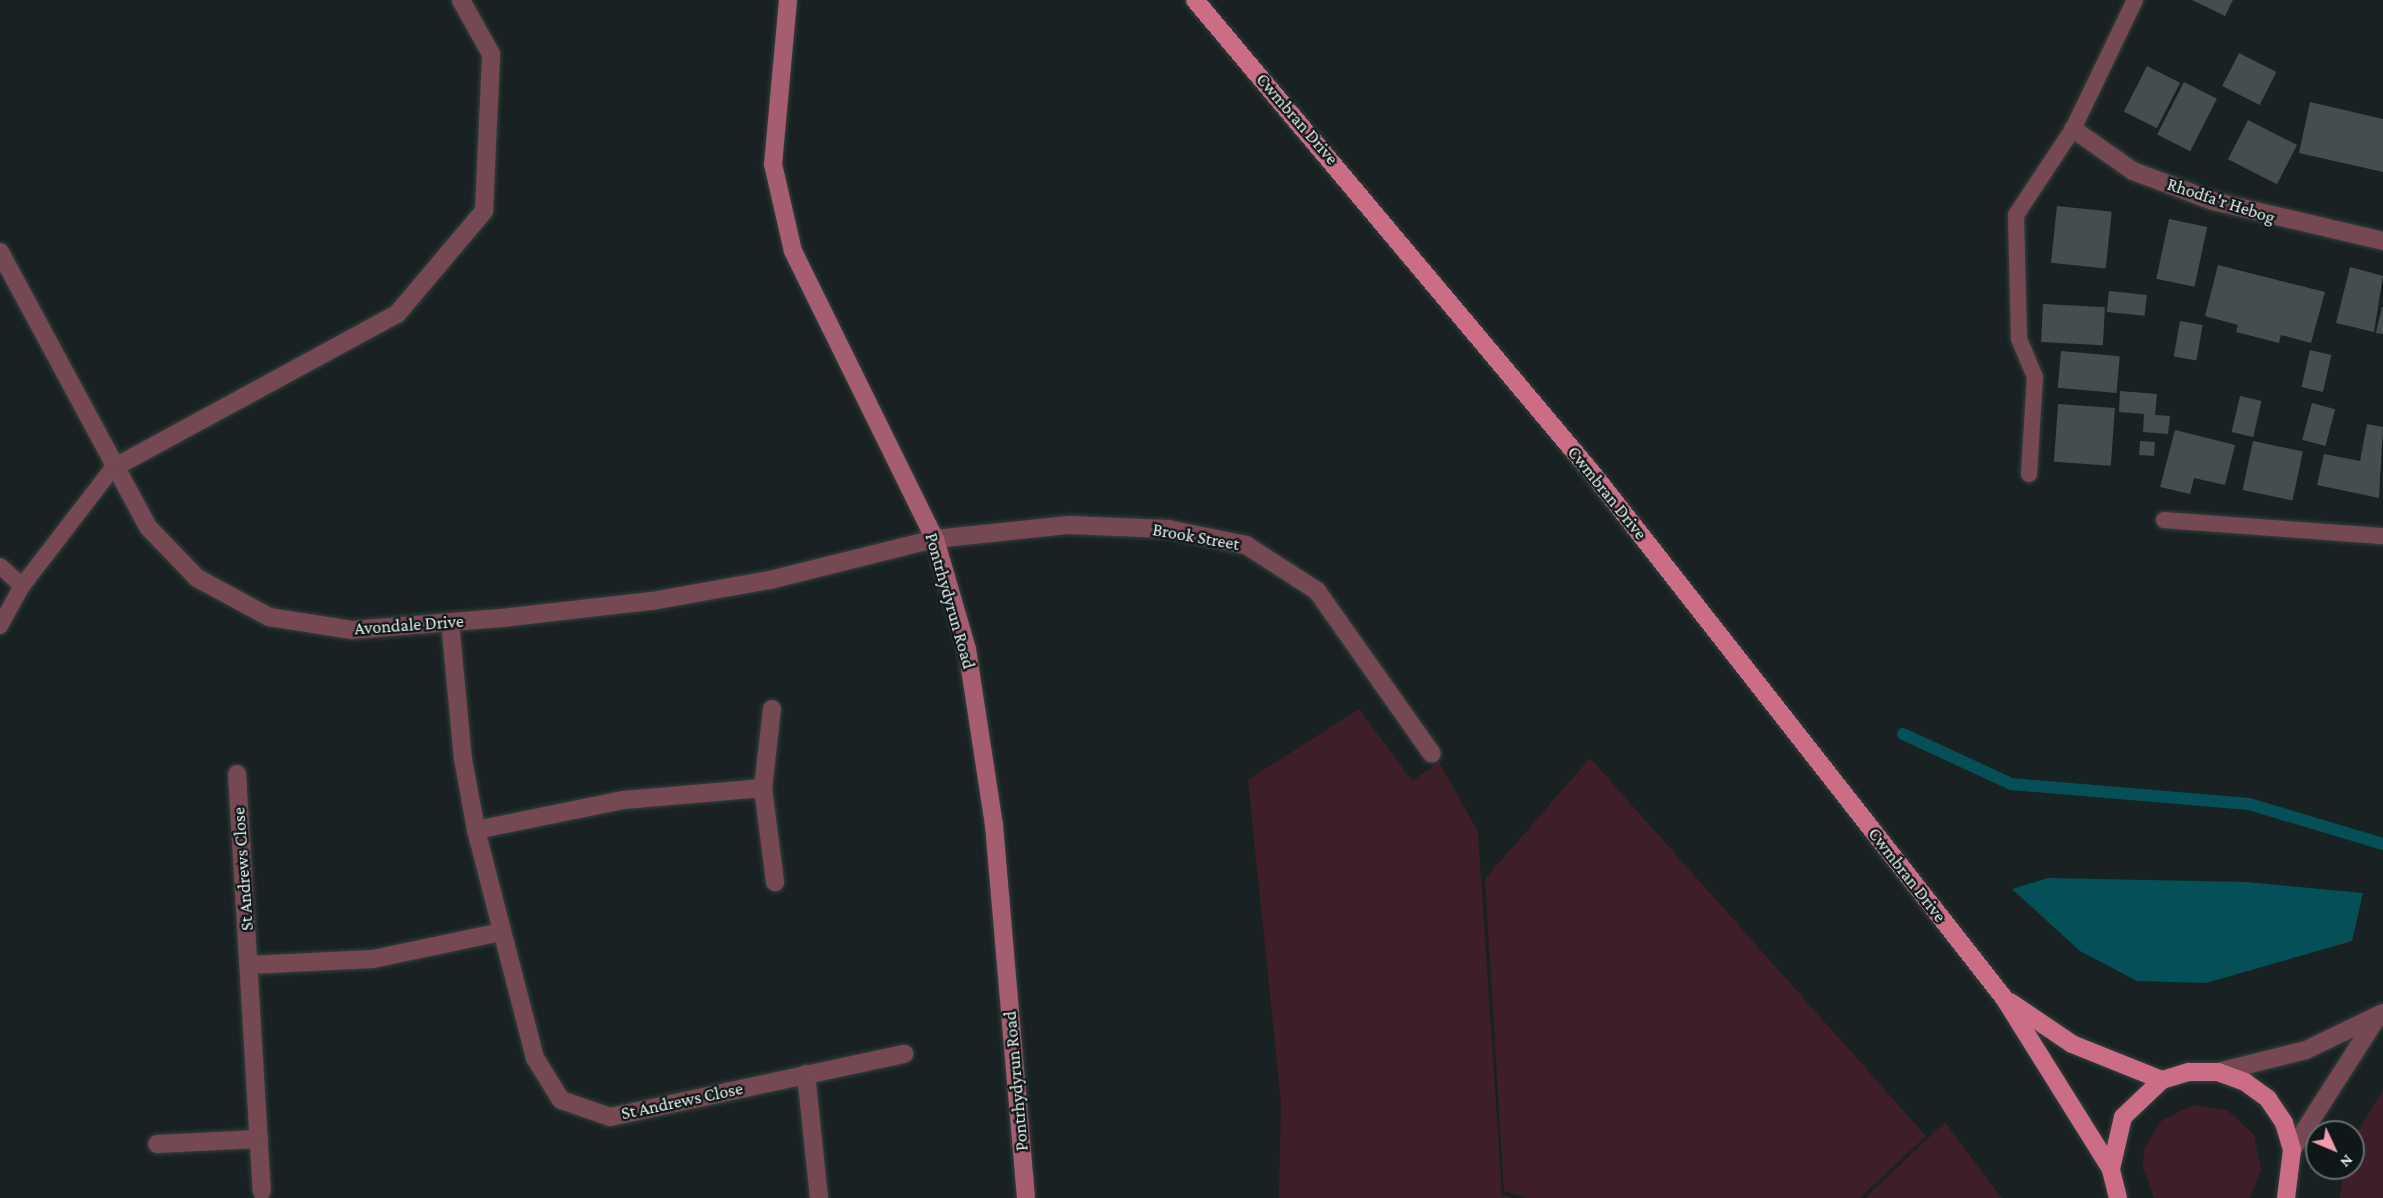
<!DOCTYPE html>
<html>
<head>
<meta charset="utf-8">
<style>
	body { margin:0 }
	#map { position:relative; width:2383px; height:1198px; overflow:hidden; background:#182223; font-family:"Crimson Pro",serif }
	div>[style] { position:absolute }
	.green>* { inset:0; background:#3f1f27 }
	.water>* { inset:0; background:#055056 }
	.stream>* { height:12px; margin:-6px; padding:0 6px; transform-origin:6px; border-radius:6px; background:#055056 }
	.building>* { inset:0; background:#444e4f; transform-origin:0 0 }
	.roads { filter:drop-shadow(0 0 2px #353f3f) drop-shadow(0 0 2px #353f3f) }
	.lane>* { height:16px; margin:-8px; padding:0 8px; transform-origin:8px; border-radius:8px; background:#764852 }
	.street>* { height:18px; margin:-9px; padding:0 9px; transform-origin:9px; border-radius:9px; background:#764852 }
	.secondary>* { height:18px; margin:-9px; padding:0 9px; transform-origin:9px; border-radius:9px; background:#a65d6f }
	.primary>* { height:18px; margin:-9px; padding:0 9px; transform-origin:9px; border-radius:9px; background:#cb6e85 }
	span { translate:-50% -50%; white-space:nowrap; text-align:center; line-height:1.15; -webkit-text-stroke:4.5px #0f1819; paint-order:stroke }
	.street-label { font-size:18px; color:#e7eeee }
	.north { position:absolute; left:2305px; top:1120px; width:60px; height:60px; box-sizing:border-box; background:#0f1819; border:2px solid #656e6e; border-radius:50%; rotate:134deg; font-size:16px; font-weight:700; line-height:24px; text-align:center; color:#e7eeee }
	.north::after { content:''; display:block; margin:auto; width:21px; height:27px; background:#f29aae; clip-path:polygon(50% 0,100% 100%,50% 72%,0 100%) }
</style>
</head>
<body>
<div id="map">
	<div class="green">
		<i style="clip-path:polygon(1359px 709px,1412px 781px,1439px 762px,1478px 832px,1502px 1194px,1512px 1198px,1279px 1198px,1281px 1102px,1248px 780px)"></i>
		<i style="clip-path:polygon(1590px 758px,1926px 1136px,1860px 1198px,1526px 1198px,1504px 1191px,1485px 879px)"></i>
		<i style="clip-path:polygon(2383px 1090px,2383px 1198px,2340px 1198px,2344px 1168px,2353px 1168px,2353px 1139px)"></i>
		<i style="clip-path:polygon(2193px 1105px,2227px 1110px,2254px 1135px,2261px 1170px,2250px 1198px,2154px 1198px,2143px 1167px,2144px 1149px,2162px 1120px)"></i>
		<i style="clip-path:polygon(1945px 1122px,2002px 1198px,1865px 1198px)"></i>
	</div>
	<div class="water">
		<i style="clip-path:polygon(2048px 878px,2246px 882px,2363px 893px,2352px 941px,2206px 983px,2137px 981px,2080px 951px,2012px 889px)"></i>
	</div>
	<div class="stream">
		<i style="left:1903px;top:734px;width:119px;rotate:24.8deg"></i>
		<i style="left:2011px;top:784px;width:239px;rotate:4.8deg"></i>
		<i style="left:2249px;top:804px;width:140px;rotate:16.6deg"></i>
	</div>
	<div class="building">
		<i style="clip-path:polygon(2192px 0,2233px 0,2225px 16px)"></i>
		<i style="left:2239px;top:53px;width:42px;height:37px;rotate:27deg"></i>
		<i style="left:2147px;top:66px;width:37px;height:51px;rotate:27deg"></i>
		<i style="left:2184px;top:82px;width:37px;height:59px;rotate:27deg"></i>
		<i style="clip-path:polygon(2310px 102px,2383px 119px,2383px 172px,2299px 153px)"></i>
		<i style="left:2248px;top:120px;width:55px;height:44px;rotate:27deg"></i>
		<i style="left:2057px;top:206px;width:55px;height:57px;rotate:6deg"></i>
		<i style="left:2169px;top:219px;width:39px;height:61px;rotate:12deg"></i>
		<i style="clip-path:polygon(2218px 265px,2325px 292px,2311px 343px,2281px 335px,2279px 343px,2236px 332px,2238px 325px,2205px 316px)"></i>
		<i style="clip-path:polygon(2350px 267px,2383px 276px,2374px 332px,2336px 323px)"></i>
		<i style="left:2109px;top:291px;width:38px;height:21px;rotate:6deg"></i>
		<i style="left:2043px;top:304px;width:62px;height:38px;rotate:3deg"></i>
		<i style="clip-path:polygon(2382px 307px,2383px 307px,2383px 334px,2376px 333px)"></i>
		<i style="left:2180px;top:321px;width:23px;height:36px;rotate:10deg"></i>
		<i style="left:2310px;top:350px;width:22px;height:38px;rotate:13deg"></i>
		<i style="left:2061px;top:351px;width:59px;height:37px;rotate:5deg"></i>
		<i style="clip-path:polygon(2120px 391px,2157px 394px,2155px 415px,2170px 416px,2168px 434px,2143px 432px,2144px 414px,2119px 412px)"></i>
		<i style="left:2240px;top:396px;width:22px;height:37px;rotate:13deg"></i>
		<i style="left:2312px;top:403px;width:24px;height:38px;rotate:15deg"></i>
		<i style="left:2058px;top:404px;width:57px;height:58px;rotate:4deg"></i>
		<i style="clip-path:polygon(2367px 424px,2383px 427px,2379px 498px,2317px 485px,2324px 454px,2360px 461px)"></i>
		<i style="clip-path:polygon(2175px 430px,2235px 445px,2225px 485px,2194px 478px,2190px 494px,2160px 487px)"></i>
		<i style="left:2140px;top:441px;width:15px;height:14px;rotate:4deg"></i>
		<i style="left:2253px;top:441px;width:51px;height:50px;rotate:12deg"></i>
	</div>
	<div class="roads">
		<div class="lane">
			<i style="left:2029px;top:474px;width:97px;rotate:-86.5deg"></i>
			<i style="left:2035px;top:377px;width:41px;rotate:-112.8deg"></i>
			<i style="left:2019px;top:339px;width:124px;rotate:-91.4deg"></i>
			<i style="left:2016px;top:215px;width:103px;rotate:-56.5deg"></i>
			<i style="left:2073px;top:129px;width:143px;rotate:-64.3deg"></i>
			<i style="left:2164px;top:520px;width:220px;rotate:4.2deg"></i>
			<i style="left:0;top:566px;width:30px;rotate:42deg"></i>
			<i style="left:22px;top:586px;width:149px;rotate:-52.4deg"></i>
			<i style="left:0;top:626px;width:46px;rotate:-61.2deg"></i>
		</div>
		<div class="street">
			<i style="left:2073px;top:129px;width:73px;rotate:35deg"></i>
			<i style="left:2133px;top:171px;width:85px;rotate:20.6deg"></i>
			<i style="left:2213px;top:201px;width:175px;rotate:13.2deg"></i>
			<i style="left:0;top:252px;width:312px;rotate:61.7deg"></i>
			<i style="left:148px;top:527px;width:71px;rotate:46.1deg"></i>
			<i style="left:197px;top:578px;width:82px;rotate:28.4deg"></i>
			<i style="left:269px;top:617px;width:84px;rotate:8.9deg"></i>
			<i style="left:352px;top:630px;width:150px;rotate:-4.6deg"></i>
			<i style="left:502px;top:618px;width:151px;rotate:-6.5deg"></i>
			<i style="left:652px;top:601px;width:120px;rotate:-10.1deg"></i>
			<i style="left:770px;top:580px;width:170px;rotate:-14deg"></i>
			<i style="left:935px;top:539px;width:135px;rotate:-6deg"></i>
			<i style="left:1069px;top:525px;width:99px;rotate:2.3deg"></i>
			<i style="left:1168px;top:529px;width:80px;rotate:11.6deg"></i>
			<i style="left:1246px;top:545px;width:85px;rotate:32.9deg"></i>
			<i style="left:1317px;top:591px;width:199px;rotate:54.8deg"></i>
			<i style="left:113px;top:468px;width:323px;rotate:-28.5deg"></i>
			<i style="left:397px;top:314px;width:135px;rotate:-49.8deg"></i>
			<i style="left:484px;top:211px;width:157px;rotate:-87.4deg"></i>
			<i style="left:491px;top:54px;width:62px;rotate:-119.1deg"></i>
			<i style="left:450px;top:622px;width:138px;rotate:84.6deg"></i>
			<i style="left:463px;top:759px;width:72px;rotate:79.6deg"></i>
			<i style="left:476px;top:830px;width:236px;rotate:75.5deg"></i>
			<i style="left:535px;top:1058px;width:49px;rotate:58.2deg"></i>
			<i style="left:561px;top:1100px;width:52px;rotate:19.1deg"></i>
			<i style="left:610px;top:1117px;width:301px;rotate:-12.1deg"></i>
			<i style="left:772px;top:709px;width:80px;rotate:96.5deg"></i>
			<i style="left:763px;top:788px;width:95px;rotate:82.7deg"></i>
			<i style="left:237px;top:774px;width:418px;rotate:86.6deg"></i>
			<i style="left:476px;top:830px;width:151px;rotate:-11.5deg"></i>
			<i style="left:624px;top:800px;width:140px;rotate:-4.9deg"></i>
			<i style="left:249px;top:965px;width:124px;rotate:-2.8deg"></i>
			<i style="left:373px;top:959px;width:131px;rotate:-11.9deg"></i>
			<i style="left:2218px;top:1072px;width:91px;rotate:-14deg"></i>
			<i style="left:2306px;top:1050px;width:85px;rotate:-25.7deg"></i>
			<i style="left:806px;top:1074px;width:125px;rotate:84deg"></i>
			<i style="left:157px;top:1144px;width:102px;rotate:-2.8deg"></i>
			<i style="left:2292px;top:1150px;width:159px;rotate:-57.3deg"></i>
		</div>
		<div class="secondary">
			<i style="left:788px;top:0;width:165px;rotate:95.2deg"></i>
			<i style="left:773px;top:164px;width:89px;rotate:77.1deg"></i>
			<i style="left:793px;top:251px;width:321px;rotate:63.8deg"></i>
			<i style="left:935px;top:539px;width:115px;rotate:73.8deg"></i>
			<i style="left:967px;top:649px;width:178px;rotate:81.3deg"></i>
			<i style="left:994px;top:825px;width:374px;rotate:85.1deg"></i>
		</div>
		<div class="primary">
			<i style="left:1195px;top:0;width:619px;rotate:49.98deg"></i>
			<i style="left:1593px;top:474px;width:666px;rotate:51.89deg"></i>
			<i style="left:2004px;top:998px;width:202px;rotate:58deg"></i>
			<i style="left:2010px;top:1002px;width:75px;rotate:34.1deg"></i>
			<i style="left:2072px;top:1044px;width:97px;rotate:21.8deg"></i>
			<i style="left:2118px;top:1198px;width:30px;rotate:-104deg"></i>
			<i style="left:2111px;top:1169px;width:53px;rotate:-77deg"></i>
			<i style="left:2123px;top:1117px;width:54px;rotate:-43.5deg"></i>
			<i style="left:2162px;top:1080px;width:28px;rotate:-17deg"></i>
			<i style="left:2189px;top:1072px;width:29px"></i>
			<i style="left:2218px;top:1072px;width:29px;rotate:20deg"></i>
			<i style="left:2245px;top:1082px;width:29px;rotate:36deg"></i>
			<i style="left:2268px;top:1099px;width:29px;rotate:56deg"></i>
			<i style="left:2284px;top:1123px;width:28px;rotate:73deg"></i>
			<i style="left:2292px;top:1150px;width:48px;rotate:97.1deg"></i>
		</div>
	</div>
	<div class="street-label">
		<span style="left:1297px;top:119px;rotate:49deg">Cwmbran Drive</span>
		<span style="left:2221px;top:201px;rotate:18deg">Rhodfa'r Hebog</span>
		<span style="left:1607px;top:493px;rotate:51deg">Cwmbran Drive</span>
		<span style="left:1196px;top:537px;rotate:10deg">Brook Street</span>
		<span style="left:950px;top:601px;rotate:74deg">Pontrhydyrun Road</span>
		<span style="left:409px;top:625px;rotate:-4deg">Avondale Drive</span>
		<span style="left:243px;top:869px;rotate:-94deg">St Andrews Close</span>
		<span style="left:1907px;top:875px;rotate:52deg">Cwmbran Drive</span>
		<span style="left:1016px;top:1081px;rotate:-95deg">Pontrhydyrun Road</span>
		<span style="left:682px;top:1101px;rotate:-12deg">St Andrews Close</span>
	</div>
	<div class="north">N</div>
</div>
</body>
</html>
